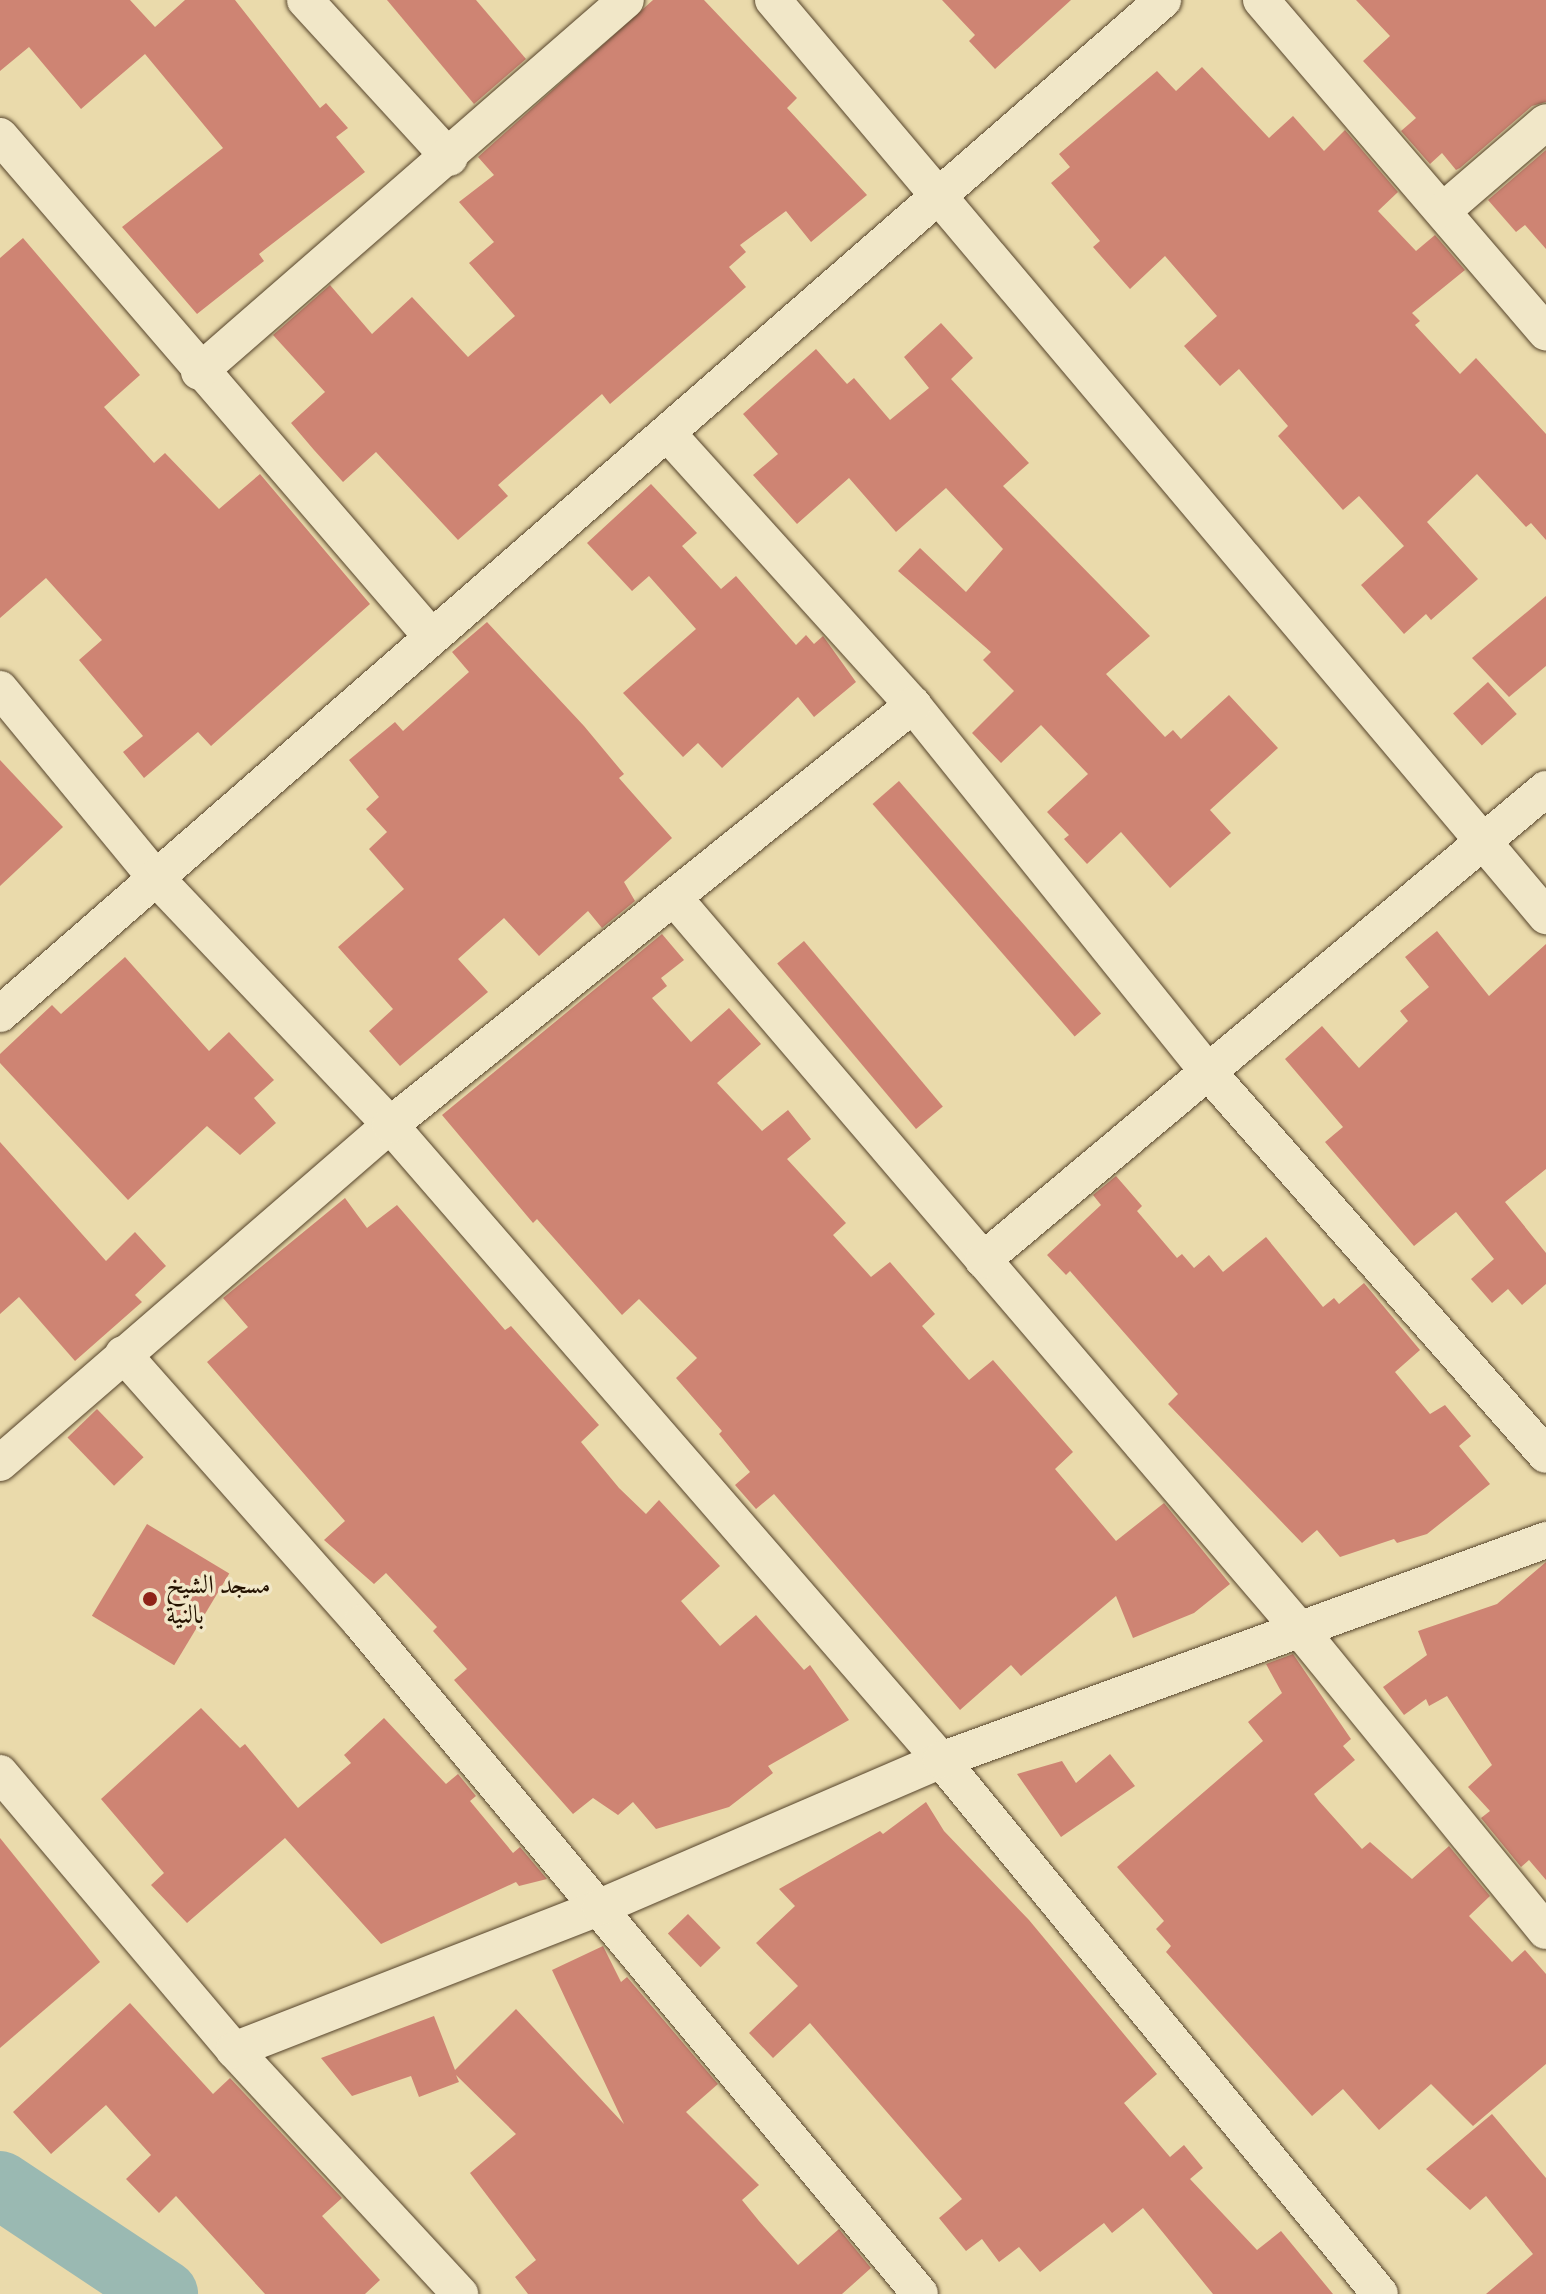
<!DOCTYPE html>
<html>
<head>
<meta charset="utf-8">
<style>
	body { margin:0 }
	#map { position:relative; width:1546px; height:2294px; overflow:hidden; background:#eadaab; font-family:"Gentium Book Plus",Amiri,serif }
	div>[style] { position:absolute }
	.river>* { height:68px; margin:-34px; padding:0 34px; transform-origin:34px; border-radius:34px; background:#9ab9b2 }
	.building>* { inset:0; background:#ce8473; transform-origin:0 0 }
	.roads { filter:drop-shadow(0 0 2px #56442b) drop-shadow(0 0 2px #56442b) }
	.minor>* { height:36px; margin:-18px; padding:0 18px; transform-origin:18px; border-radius:18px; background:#f1e7c8 }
	.dots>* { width:22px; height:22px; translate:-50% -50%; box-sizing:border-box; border:4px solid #f1e7c8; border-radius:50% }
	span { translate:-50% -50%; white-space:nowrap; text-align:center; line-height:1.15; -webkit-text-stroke:7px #f1e7c8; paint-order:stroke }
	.poi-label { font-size:26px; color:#241200 }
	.left { translate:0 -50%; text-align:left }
</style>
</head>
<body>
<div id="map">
	<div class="river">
		<i style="left:0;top:2185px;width:197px;rotate:33.6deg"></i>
	</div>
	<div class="building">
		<i style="clip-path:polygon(0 0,130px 0,155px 27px,185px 0,235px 0,320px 108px,326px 103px,348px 128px,336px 137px,365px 172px,259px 254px,264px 261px,197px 314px,122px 227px,223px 148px,145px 54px,81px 109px,29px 47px,0 71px)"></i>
		<i style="clip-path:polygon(387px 0,476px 0,526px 59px,474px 104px)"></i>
		<i style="clip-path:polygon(653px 0,704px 0,797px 98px,787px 108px,867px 195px,811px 242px,786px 211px,740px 245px,746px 252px,729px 267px,746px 287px,610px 404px,602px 394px,498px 485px,508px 496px,458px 540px,376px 452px,343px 482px,314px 450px,291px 423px,325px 392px,273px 335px,330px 285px,372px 334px,412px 297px,468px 357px,515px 316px,469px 263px,494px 242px,459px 202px,494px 175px,478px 157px)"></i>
		<i style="clip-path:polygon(942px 0,1071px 0,995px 69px,969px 41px,975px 35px)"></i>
		<i style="clip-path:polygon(1356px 0,1546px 0,1546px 102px,1532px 106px,1460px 168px,1456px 170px,1442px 153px,1430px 164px,1401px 131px,1416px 118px,1363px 61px,1390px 36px)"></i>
		<i style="clip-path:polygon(1202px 67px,1269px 138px,1293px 116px,1324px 151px,1345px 130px,1398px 192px,1378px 211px,1416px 251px,1435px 235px,1465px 270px,1412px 313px,1420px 321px,1415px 325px,1460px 374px,1476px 358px,1546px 434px,1546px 540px,1531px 523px,1526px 527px,1477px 474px,1427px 522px,1478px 579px,1431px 620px,1426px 614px,1404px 634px,1361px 585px,1404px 546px,1359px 496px,1343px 510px,1278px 436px,1288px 426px,1239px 369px,1220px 386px,1184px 346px,1217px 316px,1165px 256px,1130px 289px,1093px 247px,1100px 241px,1051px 183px,1070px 167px,1059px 154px,1157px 71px,1176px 91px)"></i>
		<i style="clip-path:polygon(1546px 150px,1546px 249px,1525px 225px,1516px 232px,1488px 200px)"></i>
		<i style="clip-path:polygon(23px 238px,140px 375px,104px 407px,154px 463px,165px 453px,219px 509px,260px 474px,370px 604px,211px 746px,198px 732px,144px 778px,123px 752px,143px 736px,79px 660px,102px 640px,46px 578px,0 618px,0 258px)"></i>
		<i style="clip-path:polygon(941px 323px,973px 358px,951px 379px,1029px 463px,1003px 486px,1150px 636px,1106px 674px,1165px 737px,1173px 730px,1181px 739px,1229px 695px,1278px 748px,1210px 810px,1231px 833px,1170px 888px,1121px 832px,1087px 864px,1064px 839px,1069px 835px,1047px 812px,1088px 774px,1041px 725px,1001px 763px,972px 733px,1014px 691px,983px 660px,991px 652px,898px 571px,920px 548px,966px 592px,1003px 549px,946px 488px,896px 532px,849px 478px,797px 524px,753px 475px,778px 454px,743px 414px,816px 349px,847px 384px,854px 378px,890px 420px,929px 388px,904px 357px)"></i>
		<i style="clip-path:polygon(651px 484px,697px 533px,682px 546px,721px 589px,736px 576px,796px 645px,806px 635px,814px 644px,823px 636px,856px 682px,814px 717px,798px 697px,722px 768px,698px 743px,683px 757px,623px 693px,696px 629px,649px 576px,632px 591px,587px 543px)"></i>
		<i style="clip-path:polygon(1546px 596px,1546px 666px,1509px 697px,1472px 658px)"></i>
		<i style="clip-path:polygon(487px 622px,584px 726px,624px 774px,619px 778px,672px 838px,624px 882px,635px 901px,602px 928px,588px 911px,539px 956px,504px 918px,458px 959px,488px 992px,400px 1066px,369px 1031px,393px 1009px,338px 947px,404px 889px,369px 849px,387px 832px,366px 809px,379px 797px,349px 760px,395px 722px,403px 731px,469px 672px,452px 652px)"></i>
		<i style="left:1488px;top:682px;width:43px;height:47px;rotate:48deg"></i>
		<i style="clip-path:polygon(0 760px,63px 827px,0 886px)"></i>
		<i style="left:899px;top:781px;width:308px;height:35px;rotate:49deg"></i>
		<i style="clip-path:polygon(1437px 931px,1489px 996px,1546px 944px,1546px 1169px,1505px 1202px,1546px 1253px,1546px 1284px,1522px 1305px,1508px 1289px,1492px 1303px,1471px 1279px,1494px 1259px,1456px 1212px,1414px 1246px,1325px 1142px,1343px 1127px,1285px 1059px,1322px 1026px,1359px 1068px,1408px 1021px,1400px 1011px,1429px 987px,1405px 957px)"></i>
		<i style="clip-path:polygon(662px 934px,684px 960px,661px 978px,667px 986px,652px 998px,691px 1042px,729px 1008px,761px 1044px,717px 1083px,762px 1131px,788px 1110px,811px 1139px,787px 1159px,846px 1223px,833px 1235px,871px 1277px,890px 1262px,935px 1314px,922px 1326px,969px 1380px,993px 1360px,1073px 1452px,1055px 1469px,1116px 1541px,1164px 1503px,1230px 1584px,1194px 1613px,1133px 1638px,1116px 1596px,1021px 1676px,1011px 1665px,960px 1710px,774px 1494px,756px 1509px,735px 1485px,750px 1472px,719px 1434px,722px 1431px,676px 1378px,697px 1358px,639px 1299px,622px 1315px,537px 1219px,533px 1223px,442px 1115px)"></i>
		<i style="left:804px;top:941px;width:216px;height:35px;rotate:50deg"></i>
		<i style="clip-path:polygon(125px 957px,209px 1051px,229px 1032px,274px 1080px,254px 1098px,276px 1123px,240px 1155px,207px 1126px,128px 1200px,0 1063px,0 1054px,52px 1005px,61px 1014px)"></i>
		<i style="clip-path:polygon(0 1142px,106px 1261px,135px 1232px,166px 1266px,135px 1295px,142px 1302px,75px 1361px,19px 1297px,0 1314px)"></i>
		<i style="clip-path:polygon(1116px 1176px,1142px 1206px,1137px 1211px,1177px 1258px,1182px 1254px,1194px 1268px,1209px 1255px,1223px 1272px,1266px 1237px,1323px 1307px,1334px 1298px,1339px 1304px,1364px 1283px,1420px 1350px,1395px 1372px,1430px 1414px,1445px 1405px,1471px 1436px,1459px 1446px,1490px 1484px,1427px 1534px,1397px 1543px,1394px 1539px,1340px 1557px,1317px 1530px,1302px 1543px,1168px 1404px,1178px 1394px,1070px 1271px,1066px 1275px,1047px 1255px,1101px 1205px,1093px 1195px)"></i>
		<i style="clip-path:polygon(345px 1198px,367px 1228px,397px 1205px,505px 1330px,511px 1326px,599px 1425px,581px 1442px,619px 1488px,646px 1514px,659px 1500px,720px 1566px,681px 1601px,720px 1646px,756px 1615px,804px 1670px,810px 1665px,849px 1720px,768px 1766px,773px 1773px,729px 1807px,656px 1829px,633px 1802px,618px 1815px,593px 1798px,573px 1814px,454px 1680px,467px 1669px,433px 1631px,437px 1627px,386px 1573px,374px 1584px,324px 1540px,345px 1521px,207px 1362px,248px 1327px,223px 1298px)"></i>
		<i style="left:97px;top:1409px;width:67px;height:41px;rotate:46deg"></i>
		<i style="left:147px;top:1524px;width:96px;height:107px;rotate:31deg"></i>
		<i style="clip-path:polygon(1546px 1562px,1546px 1880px,1529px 1860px,1521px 1867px,1481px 1818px,1490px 1811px,1468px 1787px,1492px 1765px,1447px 1696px,1429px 1706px,1426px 1699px,1404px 1715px,1383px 1687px,1427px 1655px,1418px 1631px,1497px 1604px)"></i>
		<i style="clip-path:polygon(1293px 1654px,1351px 1739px,1343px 1746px,1355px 1760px,1314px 1794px,1319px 1801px,1362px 1849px,1370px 1842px,1412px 1879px,1449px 1846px,1490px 1896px,1469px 1916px,1512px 1962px,1525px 1950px,1546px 1974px,1546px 2064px,1473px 2126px,1431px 2084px,1379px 2130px,1343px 2089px,1312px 2116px,1166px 1952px,1171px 1946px,1156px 1929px,1164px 1921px,1117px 1867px,1263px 1741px,1248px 1722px,1282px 1693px,1266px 1664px)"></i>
		<i style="clip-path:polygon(201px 1708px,240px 1748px,245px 1744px,298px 1808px,351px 1763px,344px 1755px,384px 1718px,446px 1784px,458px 1774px,476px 1796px,470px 1801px,513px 1853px,520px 1847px,547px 1879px,519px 1886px,516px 1882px,381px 1944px,285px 1838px,187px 1923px,151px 1885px,164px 1873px,101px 1799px)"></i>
		<i style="clip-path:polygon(1110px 1754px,1135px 1786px,1061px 1837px,1017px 1774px,1062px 1761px,1076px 1783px)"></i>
		<i style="clip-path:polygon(926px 1802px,944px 1831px,1029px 1920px,1157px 2074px,1124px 2103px,1170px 2157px,1184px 2145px,1203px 2168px,1190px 2179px,1257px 2250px,1281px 2231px,1333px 2294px,1213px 2294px,1143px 2208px,1112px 2233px,1104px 2223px,1040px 2272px,1019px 2247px,999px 2262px,982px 2239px,966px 2251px,939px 2218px,962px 2199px,810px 2023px,773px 2058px,749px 2033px,798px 1986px,756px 1943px,795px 1906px,779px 1889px,880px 1831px,883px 1834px)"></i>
		<i style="clip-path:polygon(0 1838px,100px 1962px,0 2048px)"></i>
		<i style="left:688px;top:1914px;width:47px;height:28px;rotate:46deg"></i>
		<i style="clip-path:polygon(603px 1946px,621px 1982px,627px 1977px,718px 2084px,686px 2112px,759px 2185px,742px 2200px,759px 2221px,798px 2265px,839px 2229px,871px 2268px,842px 2294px,528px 2294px,515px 2277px,536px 2260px,470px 2173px,516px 2134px,456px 2075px,459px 2082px,419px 2097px,411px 2076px,352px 2096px,321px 2058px,434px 2016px,455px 2070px,516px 2009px,624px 2124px,552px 1970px)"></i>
		<i style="clip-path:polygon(130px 2003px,213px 2094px,230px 2078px,342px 2198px,322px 2216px,380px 2280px,365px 2294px,265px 2294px,176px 2196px,159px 2213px,126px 2179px,151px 2155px,106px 2105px,51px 2154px,13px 2112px)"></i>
		<i style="clip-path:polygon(1492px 2114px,1546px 2178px,1546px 2294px,1486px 2294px,1533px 2254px,1486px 2196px,1470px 2210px,1426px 2169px)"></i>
	</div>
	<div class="roads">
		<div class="minor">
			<i style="left:305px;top:0;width:214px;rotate:47.5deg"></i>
			<i style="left:773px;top:0;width:1199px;rotate:49.84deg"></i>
			<i style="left:1261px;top:0;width:438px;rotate:49.4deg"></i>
			<i style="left:0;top:136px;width:659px;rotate:49.25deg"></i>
			<i style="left:1445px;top:209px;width:133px;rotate:-40.7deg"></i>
			<i style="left:199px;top:372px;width:566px;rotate:-41.06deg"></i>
			<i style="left:668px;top:434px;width:365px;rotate:47.9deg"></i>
			<i style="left:913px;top:705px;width:472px;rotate:51.2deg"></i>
			<i style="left:1209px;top:1073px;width:509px;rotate:48.58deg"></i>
			<i style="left:0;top:689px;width:245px;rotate:50.5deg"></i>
			<i style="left:156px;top:878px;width:340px;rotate:46.5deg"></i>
			<i style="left:390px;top:1125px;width:841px;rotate:49.05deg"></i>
			<i style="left:941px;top:1760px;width:691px;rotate:50.58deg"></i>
			<i style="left:675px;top:899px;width:963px;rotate:49.46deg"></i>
			<i style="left:1301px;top:1631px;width:387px;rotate:50.8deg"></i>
			<i style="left:0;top:1014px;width:1543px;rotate:-41.08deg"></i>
			<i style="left:983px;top:1260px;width:734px;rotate:-39.92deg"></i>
			<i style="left:123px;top:1354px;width:359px;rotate:48.5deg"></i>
			<i style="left:361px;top:1623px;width:873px;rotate:50.2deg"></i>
			<i style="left:0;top:1463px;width:516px;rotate:-40.91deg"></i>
			<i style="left:390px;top:1125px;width:671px;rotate:-38.77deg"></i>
			<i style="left:0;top:1773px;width:363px;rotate:49.8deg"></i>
			<i style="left:234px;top:2050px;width:333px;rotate:47.2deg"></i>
			<i style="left:234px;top:2050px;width:393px;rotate:-21.3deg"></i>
			<i style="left:600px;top:1907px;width:371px;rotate:-23.3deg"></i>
			<i style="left:941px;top:1760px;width:644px;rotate:-19.98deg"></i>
		</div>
	</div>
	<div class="dots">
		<i style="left:150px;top:1599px;background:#8f2418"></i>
	</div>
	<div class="poi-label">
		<span class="left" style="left:166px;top:1599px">مسجد الشيخ<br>بالنية</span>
	</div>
</div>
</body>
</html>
